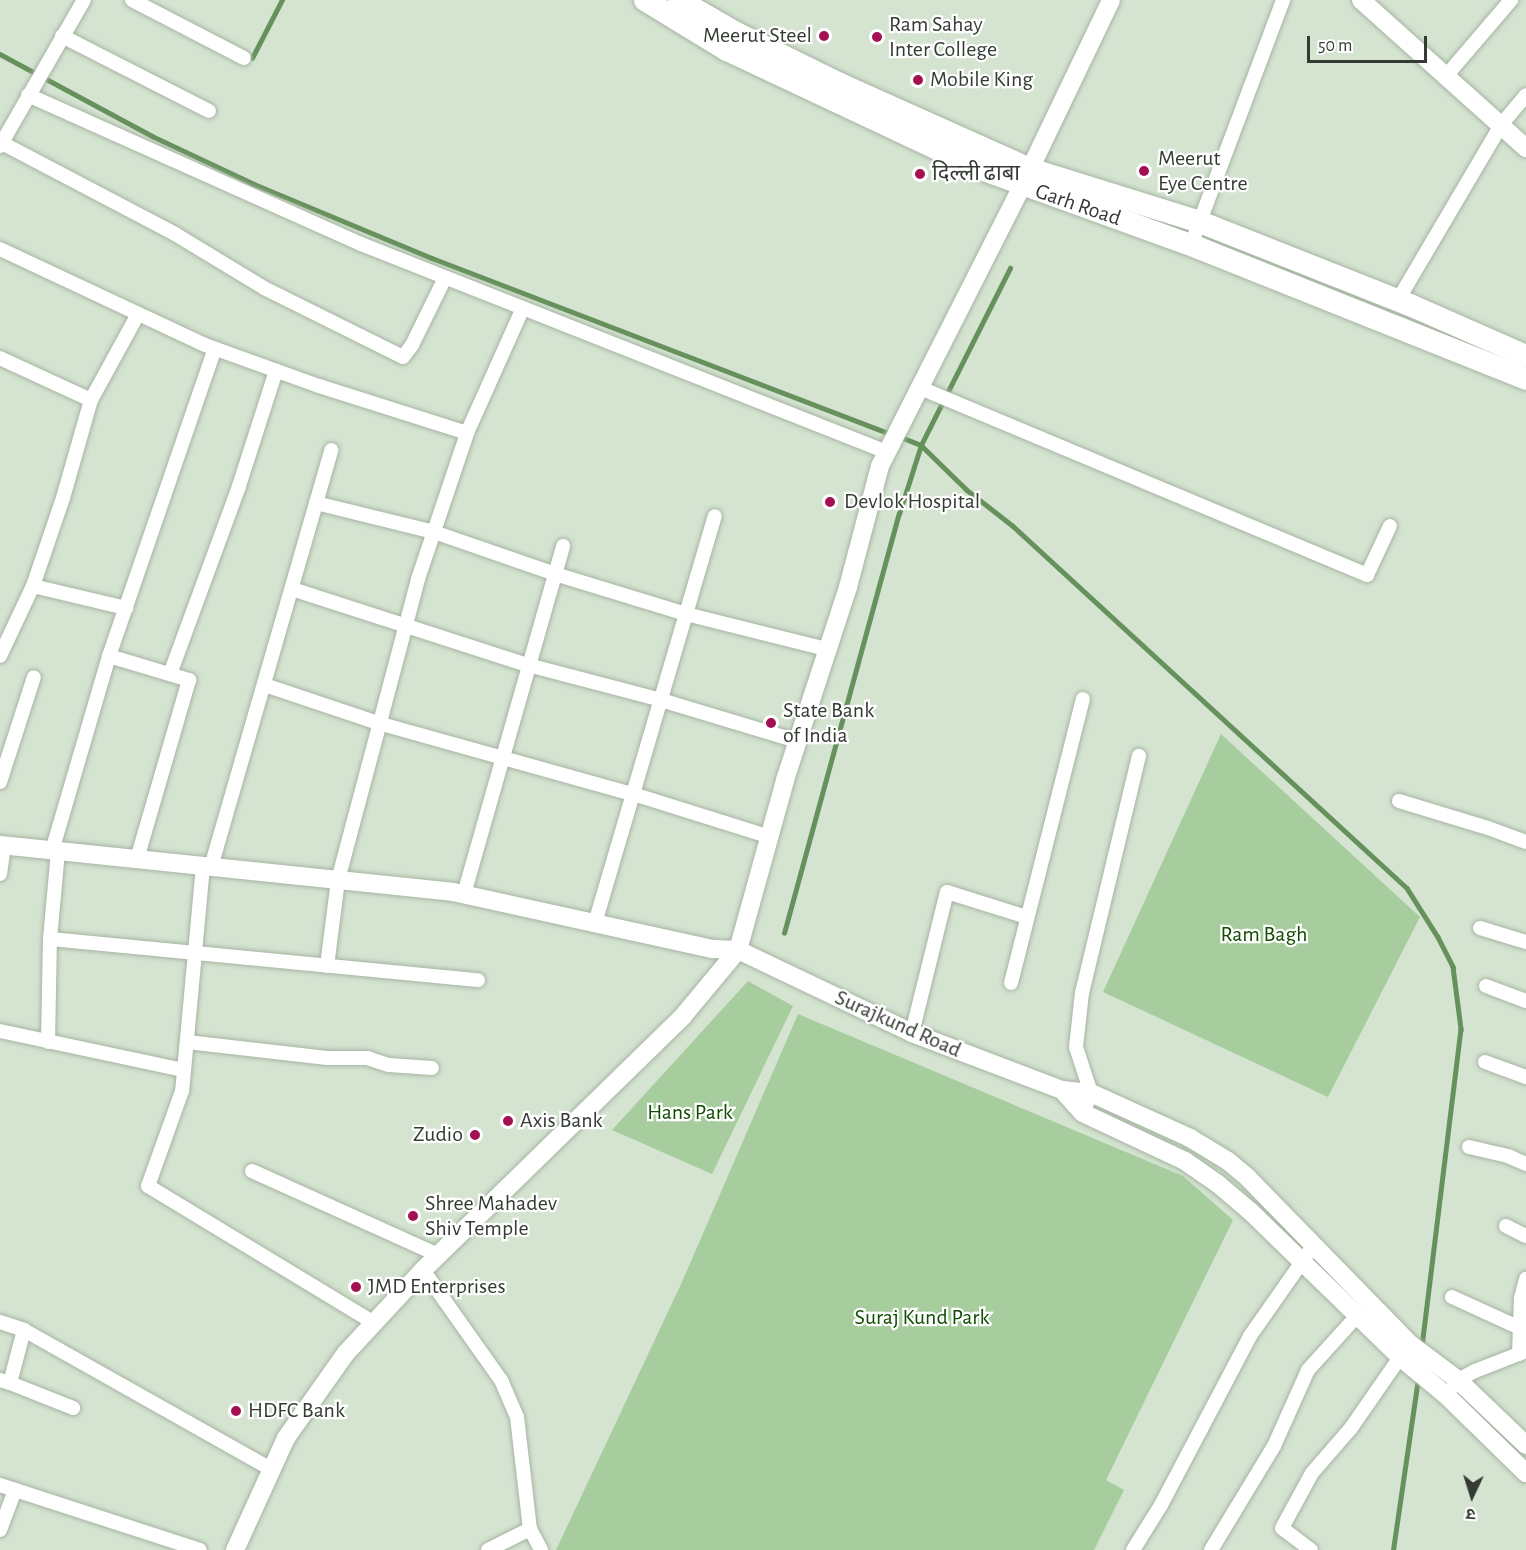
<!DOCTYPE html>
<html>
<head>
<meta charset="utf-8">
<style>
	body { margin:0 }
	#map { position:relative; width:1526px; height:1550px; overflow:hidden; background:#d4e4d1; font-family:"Alegreya Sans","Noto Sans Devanagari",sans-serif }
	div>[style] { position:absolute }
	.green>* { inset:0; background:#a7cd9f }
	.stream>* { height:4.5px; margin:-2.25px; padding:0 2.25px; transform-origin:2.25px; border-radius:2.25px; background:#66915c }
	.roads { filter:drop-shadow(0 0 2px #a6b5a2) drop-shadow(0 0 2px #a6b5a2) }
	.minor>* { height:14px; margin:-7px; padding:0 7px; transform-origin:7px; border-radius:7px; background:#fff }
	.tertiary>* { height:18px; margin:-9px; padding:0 9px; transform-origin:9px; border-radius:9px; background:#fff }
	.primary>* { height:22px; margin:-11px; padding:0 11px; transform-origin:11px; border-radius:11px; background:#fff }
	.dots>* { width:16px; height:16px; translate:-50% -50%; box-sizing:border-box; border:3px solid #fff; border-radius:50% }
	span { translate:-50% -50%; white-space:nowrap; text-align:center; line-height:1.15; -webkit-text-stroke:4.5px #fff; paint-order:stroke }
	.poi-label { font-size:22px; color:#343b33 }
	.left { translate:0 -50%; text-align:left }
	.right { translate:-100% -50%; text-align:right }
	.street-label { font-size:22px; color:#343b33 }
	.park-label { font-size:22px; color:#114d00 }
	.north { position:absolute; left:1442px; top:1466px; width:60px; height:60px; -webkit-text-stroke:4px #fff; paint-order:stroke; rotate:184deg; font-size:16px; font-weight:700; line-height:24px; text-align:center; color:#343b33 }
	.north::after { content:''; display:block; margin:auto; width:21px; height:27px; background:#343b33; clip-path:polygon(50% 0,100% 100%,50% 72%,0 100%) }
	.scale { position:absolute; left:1307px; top:36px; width:120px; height:27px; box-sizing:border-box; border:3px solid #343b33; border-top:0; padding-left:8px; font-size:18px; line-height:21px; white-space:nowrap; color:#343b33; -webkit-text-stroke:4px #fff; paint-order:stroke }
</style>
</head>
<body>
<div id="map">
	<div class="green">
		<i style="clip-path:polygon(1221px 734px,1420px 917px,1328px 1097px,1103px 992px)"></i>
		<i style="clip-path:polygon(748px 981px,793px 1006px,712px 1174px,612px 1130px)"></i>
		<i style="clip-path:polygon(798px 1014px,1183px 1176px,1233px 1220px,1106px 1480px,1124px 1490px,1094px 1550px,556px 1550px,682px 1282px)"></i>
	</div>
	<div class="stream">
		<i style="left:0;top:54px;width:173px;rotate:28.3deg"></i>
		<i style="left:152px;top:136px;width:113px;rotate:25.2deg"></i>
		<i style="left:254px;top:184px;width:193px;rotate:22.6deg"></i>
		<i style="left:432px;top:258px;width:494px;rotate:21deg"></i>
		<i style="left:252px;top:58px;width:65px;rotate:-62.7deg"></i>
		<i style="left:901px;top:437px;width:22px;rotate:22deg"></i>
		<i style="left:921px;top:445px;width:64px;rotate:44.4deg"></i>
		<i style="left:967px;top:490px;width:58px;rotate:38deg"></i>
		<i style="left:1013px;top:526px;width:535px;rotate:42.58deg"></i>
		<i style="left:1407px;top:888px;width:58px;rotate:57.7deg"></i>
		<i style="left:1438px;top:937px;width:34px;rotate:63deg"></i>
		<i style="left:1453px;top:967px;width:63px;rotate:82.6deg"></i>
		<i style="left:1461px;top:1029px;width:321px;rotate:97deg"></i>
		<i style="left:784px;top:933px;width:434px;rotate:-74.7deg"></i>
		<i style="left:899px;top:514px;width:72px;rotate:-72.3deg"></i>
		<i style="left:921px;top:445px;width:198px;rotate:-63.3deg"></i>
		<i style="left:1393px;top:1550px;width:174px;rotate:-81.7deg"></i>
	</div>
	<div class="roads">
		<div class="minor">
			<i style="left:132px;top:0;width:126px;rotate:27.4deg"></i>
			<i style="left:62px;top:36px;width:165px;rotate:27deg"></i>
			<i style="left:1447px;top:75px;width:99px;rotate:-49.5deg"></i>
			<i style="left:28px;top:95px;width:365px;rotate:24.1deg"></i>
			<i style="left:361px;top:244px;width:566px;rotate:21.58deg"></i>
			<i style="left:0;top:142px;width:198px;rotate:27.7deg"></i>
			<i style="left:175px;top:234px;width:104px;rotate:31.2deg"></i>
			<i style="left:264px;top:288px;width:155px;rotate:26.4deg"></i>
			<i style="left:403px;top:357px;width:15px;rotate:-53deg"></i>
			<i style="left:412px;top:345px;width:75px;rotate:-63.8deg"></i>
			<i style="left:0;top:146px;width:168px;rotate:-60.1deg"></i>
			<i style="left:1191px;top:245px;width:262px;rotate:-69.4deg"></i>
			<i style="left:0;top:249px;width:226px;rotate:25.1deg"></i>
			<i style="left:205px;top:345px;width:121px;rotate:19.8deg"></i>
			<i style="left:319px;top:386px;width:155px;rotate:17.6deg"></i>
			<i style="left:1398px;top:300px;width:203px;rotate:-59.5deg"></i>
			<i style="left:1501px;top:125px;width:39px;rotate:-50deg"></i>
			<i style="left:0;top:358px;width:100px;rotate:24.8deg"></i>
			<i style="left:918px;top:387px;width:487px;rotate:22.7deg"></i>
			<i style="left:1367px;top:575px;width:54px;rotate:-64.9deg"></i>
			<i style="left:316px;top:503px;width:122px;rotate:13.8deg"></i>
			<i style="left:434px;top:532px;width:128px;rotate:19.1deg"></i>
			<i style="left:555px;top:574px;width:137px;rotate:17deg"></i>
			<i style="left:686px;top:614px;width:144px;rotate:14deg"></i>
			<i style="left:33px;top:586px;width:96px;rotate:13.3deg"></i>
			<i style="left:292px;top:589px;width:248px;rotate:17.9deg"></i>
			<i style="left:528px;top:665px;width:138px;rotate:14.7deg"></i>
			<i style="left:661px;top:700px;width:142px;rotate:16.8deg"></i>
			<i style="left:0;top:656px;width:77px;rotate:-64.8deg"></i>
			<i style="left:33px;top:586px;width:93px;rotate:-71.2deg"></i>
			<i style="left:63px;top:498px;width:102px;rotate:-74.1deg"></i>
			<i style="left:91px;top:400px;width:98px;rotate:-61.3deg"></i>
			<i style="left:109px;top:656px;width:84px;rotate:16.7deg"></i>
			<i style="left:189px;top:680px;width:186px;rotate:106.2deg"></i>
			<i style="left:170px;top:674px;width:200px;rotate:-69.8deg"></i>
			<i style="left:239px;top:486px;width:121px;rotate:-72.2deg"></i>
			<i style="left:265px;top:685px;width:119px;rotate:18.6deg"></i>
			<i style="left:378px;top:723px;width:265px;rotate:15.6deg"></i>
			<i style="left:633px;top:794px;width:144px;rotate:17.4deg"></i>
			<i style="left:0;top:782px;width:110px;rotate:-72.1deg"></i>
			<i style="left:1399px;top:801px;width:93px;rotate:16.9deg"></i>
			<i style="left:1488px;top:828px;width:40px;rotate:20.2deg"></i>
			<i style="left:52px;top:851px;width:203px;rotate:-73.7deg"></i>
			<i style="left:109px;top:656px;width:325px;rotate:-71deg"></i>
			<i style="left:203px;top:866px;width:226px;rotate:95.3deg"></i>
			<i style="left:182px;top:1091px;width:101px;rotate:109.7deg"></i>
			<i style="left:148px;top:1186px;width:264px;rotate:31.2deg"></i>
			<i style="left:211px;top:867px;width:434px;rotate:-73.9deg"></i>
			<i style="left:0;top:874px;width:28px;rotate:-82deg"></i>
			<i style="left:464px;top:894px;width:362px;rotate:-74.1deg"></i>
			<i style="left:595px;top:923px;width:424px;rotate:-73.6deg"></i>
			<i style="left:1480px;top:928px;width:48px;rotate:16.9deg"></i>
			<i style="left:50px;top:939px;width:430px;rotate:5.5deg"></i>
			<i style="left:327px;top:966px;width:87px;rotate:-82.7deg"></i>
			<i style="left:338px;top:880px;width:311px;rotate:-75.1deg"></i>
			<i style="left:418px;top:579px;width:154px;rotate:-71.4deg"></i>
			<i style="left:467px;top:433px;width:135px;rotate:-65.9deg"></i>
			<i style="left:1011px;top:983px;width:293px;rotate:-75.8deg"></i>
			<i style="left:1486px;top:986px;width:43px;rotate:20.6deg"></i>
			<i style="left:0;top:1031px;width:188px;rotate:12deg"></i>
			<i style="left:912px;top:1033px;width:145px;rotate:-76.1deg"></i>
			<i style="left:947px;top:892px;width:84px;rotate:17.4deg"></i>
			<i style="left:48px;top:1042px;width:103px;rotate:-88.9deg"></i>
			<i style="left:50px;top:939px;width:88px;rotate:-84.8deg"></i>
			<i style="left:187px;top:1042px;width:141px;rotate:6.5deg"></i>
			<i style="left:327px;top:1058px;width:40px"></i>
			<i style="left:367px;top:1058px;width:23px;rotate:18deg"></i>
			<i style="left:389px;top:1065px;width:43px;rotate:4deg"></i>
			<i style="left:1485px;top:1062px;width:44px;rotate:20.1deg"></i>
			<i style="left:1083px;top:1113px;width:22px;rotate:-68deg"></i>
			<i style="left:1091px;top:1093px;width:48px;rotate:-108.1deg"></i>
			<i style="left:1076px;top:1047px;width:54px;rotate:-83.7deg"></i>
			<i style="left:1082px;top:993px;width:244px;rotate:-76.5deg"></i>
			<i style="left:1469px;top:1147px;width:40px;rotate:13deg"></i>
			<i style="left:1508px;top:1156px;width:20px;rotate:24deg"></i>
			<i style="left:252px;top:1171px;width:204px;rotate:24.3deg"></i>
			<i style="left:1506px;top:1226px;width:22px;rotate:27deg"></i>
			<i style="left:423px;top:1270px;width:135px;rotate:54.7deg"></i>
			<i style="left:501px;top:1380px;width:40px;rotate:66.6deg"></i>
			<i style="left:517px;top:1417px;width:113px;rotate:83.4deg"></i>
			<i style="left:530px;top:1529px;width:24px;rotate:62deg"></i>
			<i style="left:1452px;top:1297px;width:75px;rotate:24.5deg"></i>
			<i style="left:0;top:1322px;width:25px;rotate:18deg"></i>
			<i style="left:24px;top:1330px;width:283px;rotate:29.4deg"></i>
			<i style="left:1519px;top:1354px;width:56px;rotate:-88deg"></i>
			<i style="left:1521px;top:1298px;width:20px;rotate:-75deg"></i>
			<i style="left:0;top:1380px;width:10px;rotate:17deg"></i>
			<i style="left:10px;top:1383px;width:55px;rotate:-75.2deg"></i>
			<i style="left:10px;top:1383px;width:68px;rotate:21.6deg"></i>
			<i style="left:1453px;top:1387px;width:9px;rotate:-54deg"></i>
			<i style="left:1458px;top:1380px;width:19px;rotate:-28deg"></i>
			<i style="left:1475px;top:1371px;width:55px;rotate:-21.4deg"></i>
			<i style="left:0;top:1485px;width:210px;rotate:18deg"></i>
			<i style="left:0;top:1530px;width:43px;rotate:-69.4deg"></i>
			<i style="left:488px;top:1550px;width:47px;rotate:-26.6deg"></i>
			<i style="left:1133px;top:1550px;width:53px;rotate:-58.1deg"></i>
			<i style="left:1161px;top:1505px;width:191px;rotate:-62.2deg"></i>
			<i style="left:1250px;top:1336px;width:110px;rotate:-55deg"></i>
			<i style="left:1211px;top:1550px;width:122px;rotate:-58.8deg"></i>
			<i style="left:1274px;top:1446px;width:83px;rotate:-65.9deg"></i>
			<i style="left:1308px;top:1370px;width:73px;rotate:-47.8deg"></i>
			<i style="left:1311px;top:1550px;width:36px;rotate:-143deg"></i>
			<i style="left:1282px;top:1528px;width:63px;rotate:-61.4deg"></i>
			<i style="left:1312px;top:1473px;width:60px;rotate:-49.1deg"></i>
			<i style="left:1351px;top:1428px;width:95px;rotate:-55.3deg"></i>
		</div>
		<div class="tertiary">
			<i style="left:1361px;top:0;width:222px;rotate:41.9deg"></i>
			<i style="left:0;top:845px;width:455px;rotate:5.9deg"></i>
			<i style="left:453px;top:892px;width:266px;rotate:12.4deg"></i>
			<i style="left:713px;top:949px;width:25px;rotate:2deg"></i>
			<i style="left:738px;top:950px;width:193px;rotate:25.5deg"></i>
			<i style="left:912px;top:1033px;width:160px;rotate:20.8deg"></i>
			<i style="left:1062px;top:1090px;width:29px;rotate:6deg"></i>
			<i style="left:1091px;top:1093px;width:109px;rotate:24.4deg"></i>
			<i style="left:1190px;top:1138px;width:44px;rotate:31.2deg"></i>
			<i style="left:1228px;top:1161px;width:26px;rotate:40deg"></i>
			<i style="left:1248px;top:1178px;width:232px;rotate:45.7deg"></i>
			<i style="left:1410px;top:1344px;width:60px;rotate:36.9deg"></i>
			<i style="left:1458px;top:1380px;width:94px;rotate:43.7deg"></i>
			<i style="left:1062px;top:1090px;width:31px;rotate:48deg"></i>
			<i style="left:1083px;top:1113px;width:113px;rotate:25.2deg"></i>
			<i style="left:1185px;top:1161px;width:40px;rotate:34.9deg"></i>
			<i style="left:1218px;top:1184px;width:43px;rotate:40.3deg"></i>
			<i style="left:1251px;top:1212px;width:208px;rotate:44.2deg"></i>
			<i style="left:1400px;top:1357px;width:60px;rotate:39.6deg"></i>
			<i style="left:1446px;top:1395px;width:112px;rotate:44.3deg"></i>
			<i style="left:235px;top:1550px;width:123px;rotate:-65.5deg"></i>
			<i style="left:286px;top:1438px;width:104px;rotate:-54.8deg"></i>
			<i style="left:346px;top:1353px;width:113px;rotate:-47.1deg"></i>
			<i style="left:423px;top:1270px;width:363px;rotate:-44.3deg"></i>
			<i style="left:683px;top:1016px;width:86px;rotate:-50.2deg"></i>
			<i style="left:738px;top:950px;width:176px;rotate:-74.5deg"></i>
			<i style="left:785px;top:780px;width:203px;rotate:-71.9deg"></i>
			<i style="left:848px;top:587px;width:125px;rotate:-75.2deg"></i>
			<i style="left:880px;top:466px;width:314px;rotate:-63.1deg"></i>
			<i style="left:1022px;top:186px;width:206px;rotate:-64.4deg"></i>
		</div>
		<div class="primary">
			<i style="left:645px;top:0;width:96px;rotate:31.4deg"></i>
			<i style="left:727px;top:50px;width:277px;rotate:25.2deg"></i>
			<i style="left:978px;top:168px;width:235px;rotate:19.9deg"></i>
			<i style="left:1199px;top:248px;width:352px;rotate:21.8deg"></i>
			<i style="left:679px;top:0;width:66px;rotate:30.1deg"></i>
			<i style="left:736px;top:33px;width:116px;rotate:26.1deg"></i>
			<i style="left:840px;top:84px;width:208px;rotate:24.1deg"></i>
			<i style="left:1030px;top:169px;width:178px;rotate:17.3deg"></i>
			<i style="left:1200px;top:222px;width:226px;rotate:21.6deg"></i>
			<i style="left:1410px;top:305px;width:127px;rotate:23.7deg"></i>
		</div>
	</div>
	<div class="dots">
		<i style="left:824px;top:36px;background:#a41152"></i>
		<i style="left:877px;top:37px;background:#a41152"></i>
		<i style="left:918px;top:80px;background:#a41152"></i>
		<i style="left:1144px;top:171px;background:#a41152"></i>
		<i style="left:920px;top:174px;background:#a41152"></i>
		<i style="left:830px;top:502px;background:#a41152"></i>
		<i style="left:771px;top:723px;background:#a41152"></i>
		<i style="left:508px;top:1121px;background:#a41152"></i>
		<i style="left:475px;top:1135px;background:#a41152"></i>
		<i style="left:413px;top:1216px;background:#a41152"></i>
		<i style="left:356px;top:1287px;background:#a41152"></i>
		<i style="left:236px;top:1411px;background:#a41152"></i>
	</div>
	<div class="poi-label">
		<span class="left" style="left:889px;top:37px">Ram Sahay<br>Inter College</span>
		<span class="right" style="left:812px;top:36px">Meerut Steel</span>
		<span class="left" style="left:930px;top:80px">Mobile King</span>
		<span class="left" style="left:1158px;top:171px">Meerut<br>Eye Centre</span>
		<span class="left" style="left:932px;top:174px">दिल्ली ढाबा</span>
		<span class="left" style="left:844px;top:502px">Devlok Hospital</span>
		<span class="left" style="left:783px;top:723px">State Bank<br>of India</span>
		<span class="left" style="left:520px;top:1121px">Axis Bank</span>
		<span class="right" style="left:463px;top:1135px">Zudio</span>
		<span class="left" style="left:425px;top:1216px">Shree Mahadev<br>Shiv Temple</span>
		<span class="left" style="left:368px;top:1287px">JMD Enterprises</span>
		<span class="left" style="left:248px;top:1411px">HDFC Bank</span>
	</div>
	<div class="street-label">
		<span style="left:1078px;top:205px;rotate:19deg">Garh Road</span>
		<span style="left:898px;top:1024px;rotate:24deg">Surajkund Road</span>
	</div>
	<div class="park-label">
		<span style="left:1264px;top:935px">Ram Bagh</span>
		<span style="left:690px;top:1113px">Hans Park</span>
		<span style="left:922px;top:1318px">Suraj Kund Park</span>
	</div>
	<div class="north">उ</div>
	<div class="scale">50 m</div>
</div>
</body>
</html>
